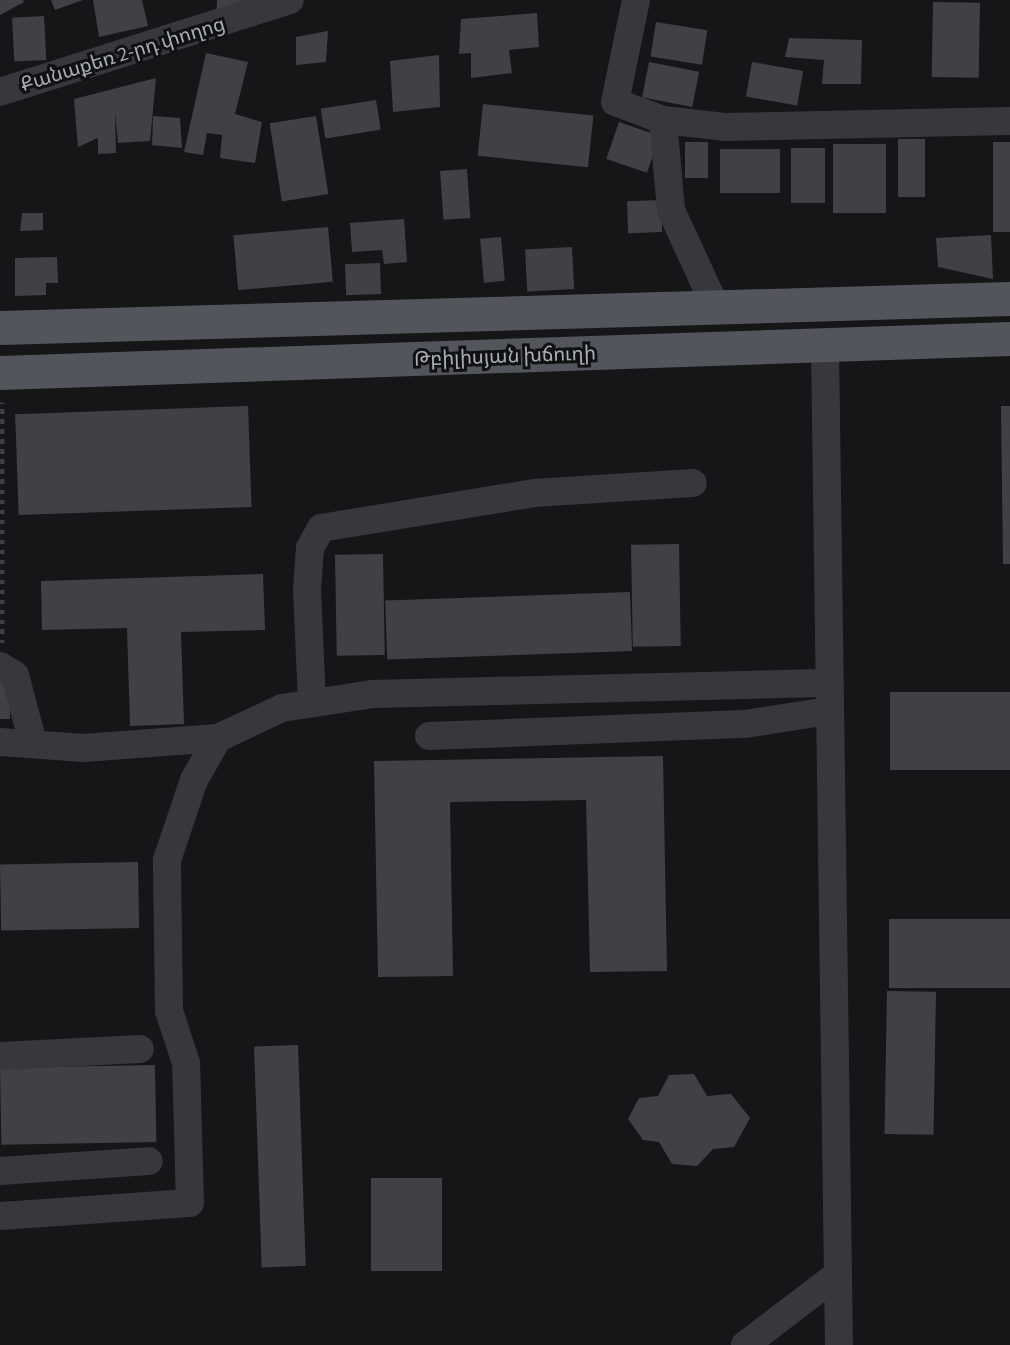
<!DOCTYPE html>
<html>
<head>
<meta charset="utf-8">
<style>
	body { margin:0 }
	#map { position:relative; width:1010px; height:1345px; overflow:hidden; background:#161618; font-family:"Source Sans 3","Noto Sans Armenian",sans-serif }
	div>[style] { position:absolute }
	.building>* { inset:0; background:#404145; transform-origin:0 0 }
	.path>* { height:5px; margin-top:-2.5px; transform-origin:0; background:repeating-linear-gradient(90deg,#3d3f44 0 4px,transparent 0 10px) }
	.minor>* { height:28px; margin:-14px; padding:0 14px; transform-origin:14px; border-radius:14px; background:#37383d }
	.major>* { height:34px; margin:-17px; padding:0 17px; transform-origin:17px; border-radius:17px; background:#53555c }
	span { translate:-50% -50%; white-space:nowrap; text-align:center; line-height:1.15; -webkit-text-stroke:6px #111113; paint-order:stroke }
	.street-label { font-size:20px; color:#a8adb8 }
</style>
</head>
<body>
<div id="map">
	<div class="building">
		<i style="clip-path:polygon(0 0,23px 0,24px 2px,0 15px)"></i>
		<i style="clip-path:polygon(51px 0,83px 0,55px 10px)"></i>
		<i style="clip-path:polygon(93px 0,142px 0,148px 26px,99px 37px)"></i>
		<i style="clip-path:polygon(217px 0,241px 0,242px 10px,216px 19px)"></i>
		<i style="left:933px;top:2px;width:47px;height:75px;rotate:1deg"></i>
		<i style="clip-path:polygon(537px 13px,539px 47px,509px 50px,512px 73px,471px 78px,471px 53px,459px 54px,461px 19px)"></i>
		<i style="left:44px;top:16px;width:44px;height:32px;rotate:87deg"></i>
		<i style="left:656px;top:22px;width:52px;height:35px;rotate:9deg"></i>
		<i style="clip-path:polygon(328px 31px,326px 62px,296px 65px,296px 37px)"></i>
		<i style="clip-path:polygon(789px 38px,862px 40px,861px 84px,822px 84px,824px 60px,785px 57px)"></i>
		<i style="clip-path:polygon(206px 53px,248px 62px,235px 114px,262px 122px,255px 163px,220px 158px,222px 135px,207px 133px,203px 155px,184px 152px)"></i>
		<i style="clip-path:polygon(439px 55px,440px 107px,393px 112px,390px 61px)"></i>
		<i style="left:649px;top:62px;width:51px;height:36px;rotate:11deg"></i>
		<i style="left:752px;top:62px;width:52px;height:35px;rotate:10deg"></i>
		<i style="clip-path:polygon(156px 78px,150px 141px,118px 143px,115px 112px,116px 153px,98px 154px,98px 138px,78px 147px,74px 99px)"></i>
		<i style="left:376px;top:100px;width:30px;height:56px;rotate:81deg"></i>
		<i style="left:483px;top:104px;width:111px;height:52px;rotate:6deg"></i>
		<i style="clip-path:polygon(153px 116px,180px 118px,182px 148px,152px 145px)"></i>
		<i style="left:316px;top:116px;width:79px;height:47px;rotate:81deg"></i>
		<i style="left:619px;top:122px;width:43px;height:39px;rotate:19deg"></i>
		<i style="left:898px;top:139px;width:27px;height:58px"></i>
		<i style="left:685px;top:142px;width:23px;height:36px"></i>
		<i style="left:993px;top:142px;width:17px;height:90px"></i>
		<i style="left:833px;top:144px;width:53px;height:69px"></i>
		<i style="left:791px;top:148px;width:34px;height:55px"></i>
		<i style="left:720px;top:149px;width:60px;height:44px"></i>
		<i style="left:467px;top:169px;width:49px;height:27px;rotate:86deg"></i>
		<i style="left:661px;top:200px;width:32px;height:34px;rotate:88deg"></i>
		<i style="clip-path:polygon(22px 213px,43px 213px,43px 230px,20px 231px)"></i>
		<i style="clip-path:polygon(404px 219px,407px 262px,384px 264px,382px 250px,352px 252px,350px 223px)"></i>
		<i style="left:328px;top:227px;width:55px;height:95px;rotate:85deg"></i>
		<i style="clip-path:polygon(991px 235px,993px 279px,938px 267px,936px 238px)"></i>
		<i style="left:501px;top:237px;width:44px;height:21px;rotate:85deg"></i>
		<i style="left:572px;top:247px;width:42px;height:47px;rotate:87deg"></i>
		<i style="clip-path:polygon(57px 257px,58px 283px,46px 283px,46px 295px,15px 296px,15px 258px)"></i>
		<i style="left:380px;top:263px;width:31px;height:35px;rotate:88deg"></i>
		<i style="left:248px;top:406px;width:101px;height:233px;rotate:88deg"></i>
		<i style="clip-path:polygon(1001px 406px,1010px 406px,1010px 564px,1003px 564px)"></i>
		<i style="left:679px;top:544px;width:102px;height:48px;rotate:89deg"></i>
		<i style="left:383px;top:554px;width:101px;height:48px;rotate:89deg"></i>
		<i style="clip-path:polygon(263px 574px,265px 630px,181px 632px,184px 724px,130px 726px,127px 628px,42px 630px,41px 581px)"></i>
		<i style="left:630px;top:592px;width:59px;height:245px;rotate:88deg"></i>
		<i style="left:0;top:680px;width:10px;height:39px"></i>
		<i style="left:890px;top:692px;width:120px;height:78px"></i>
		<i style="clip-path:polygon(663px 756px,667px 971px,590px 972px,586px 800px,450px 802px,453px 976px,378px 977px,374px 761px)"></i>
		<i style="left:138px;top:862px;width:66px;height:138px;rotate:89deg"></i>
		<i style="left:889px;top:919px;width:121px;height:69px"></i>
		<i style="left:887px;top:991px;width:49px;height:143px;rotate:1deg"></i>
		<i style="left:298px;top:1045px;width:221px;height:44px;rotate:88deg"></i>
		<i style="left:155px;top:1065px;width:77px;height:155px;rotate:89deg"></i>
		<i style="clip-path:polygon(694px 1074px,707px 1096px,731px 1094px,750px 1118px,734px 1147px,713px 1149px,697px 1166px,672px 1164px,659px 1142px,643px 1140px,628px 1119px,639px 1098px,658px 1096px,669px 1075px)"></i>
		<i style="left:371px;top:1178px;width:71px;height:93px"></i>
	</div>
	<div class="path">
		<i style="left:2px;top:643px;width:241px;rotate:-90deg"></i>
	</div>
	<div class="minor">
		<i style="left:636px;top:0;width:104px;rotate:101.6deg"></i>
		<i style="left:615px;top:102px;width:51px;rotate:20.6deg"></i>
		<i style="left:663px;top:120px;width:62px;rotate:6.4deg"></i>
		<i style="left:725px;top:127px;width:285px;rotate:-1.2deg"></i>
		<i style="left:0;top:92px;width:304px;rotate:-17.6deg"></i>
		<i style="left:663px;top:120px;width:90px;rotate:84.9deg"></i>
		<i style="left:671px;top:210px;width:108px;rotate:65.3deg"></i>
		<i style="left:825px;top:346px;width:999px;rotate:89.2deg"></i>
		<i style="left:0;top:666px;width:17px;rotate:31deg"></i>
		<i style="left:15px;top:675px;width:70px;rotate:75.2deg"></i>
		<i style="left:312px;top:703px;width:113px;rotate:-92.5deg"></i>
		<i style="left:307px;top:590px;width:42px;rotate:-85.9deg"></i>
		<i style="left:310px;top:548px;width:23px;rotate:-61deg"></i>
		<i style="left:321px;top:528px;width:216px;rotate:-9.3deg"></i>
		<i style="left:534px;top:493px;width:159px;rotate:-3.6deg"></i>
		<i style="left:429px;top:736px;width:316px;rotate:-2.2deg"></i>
		<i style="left:745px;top:724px;width:84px;rotate:-8.9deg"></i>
		<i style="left:0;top:742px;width:84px;rotate:4.1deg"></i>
		<i style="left:84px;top:748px;width:134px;rotate:-4.3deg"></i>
		<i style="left:0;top:1056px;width:140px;rotate:-2.9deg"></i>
		<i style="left:0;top:1171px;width:149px;rotate:-3.8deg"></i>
		<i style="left:0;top:1216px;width:190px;rotate:-3.9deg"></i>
		<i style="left:190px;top:1203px;width:140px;rotate:-91.6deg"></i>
		<i style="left:186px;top:1063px;width:55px;rotate:-108.1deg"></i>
		<i style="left:169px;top:1011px;width:151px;rotate:-90.8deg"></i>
		<i style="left:167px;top:860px;width:84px;rotate:-71.4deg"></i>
		<i style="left:194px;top:780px;width:48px;rotate:-60.3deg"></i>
		<i style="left:218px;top:738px;width:71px;rotate:-25.1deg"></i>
		<i style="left:282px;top:708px;width:91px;rotate:-8.8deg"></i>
		<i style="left:372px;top:694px;width:457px;rotate:-1.4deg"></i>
		<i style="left:745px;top:1345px;width:116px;rotate:-37.3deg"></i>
	</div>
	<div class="major">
		<i style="left:0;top:328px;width:1010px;rotate:-1.64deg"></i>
		<i style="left:0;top:373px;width:1011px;rotate:-1.93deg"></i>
	</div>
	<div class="street-label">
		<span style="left:123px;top:55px;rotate:-17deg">Քանաքեռ 2-րդ փողոց</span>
		<span style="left:505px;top:357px;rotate:-2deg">Թբիլիսյան խճուղի</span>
	</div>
</div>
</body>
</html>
